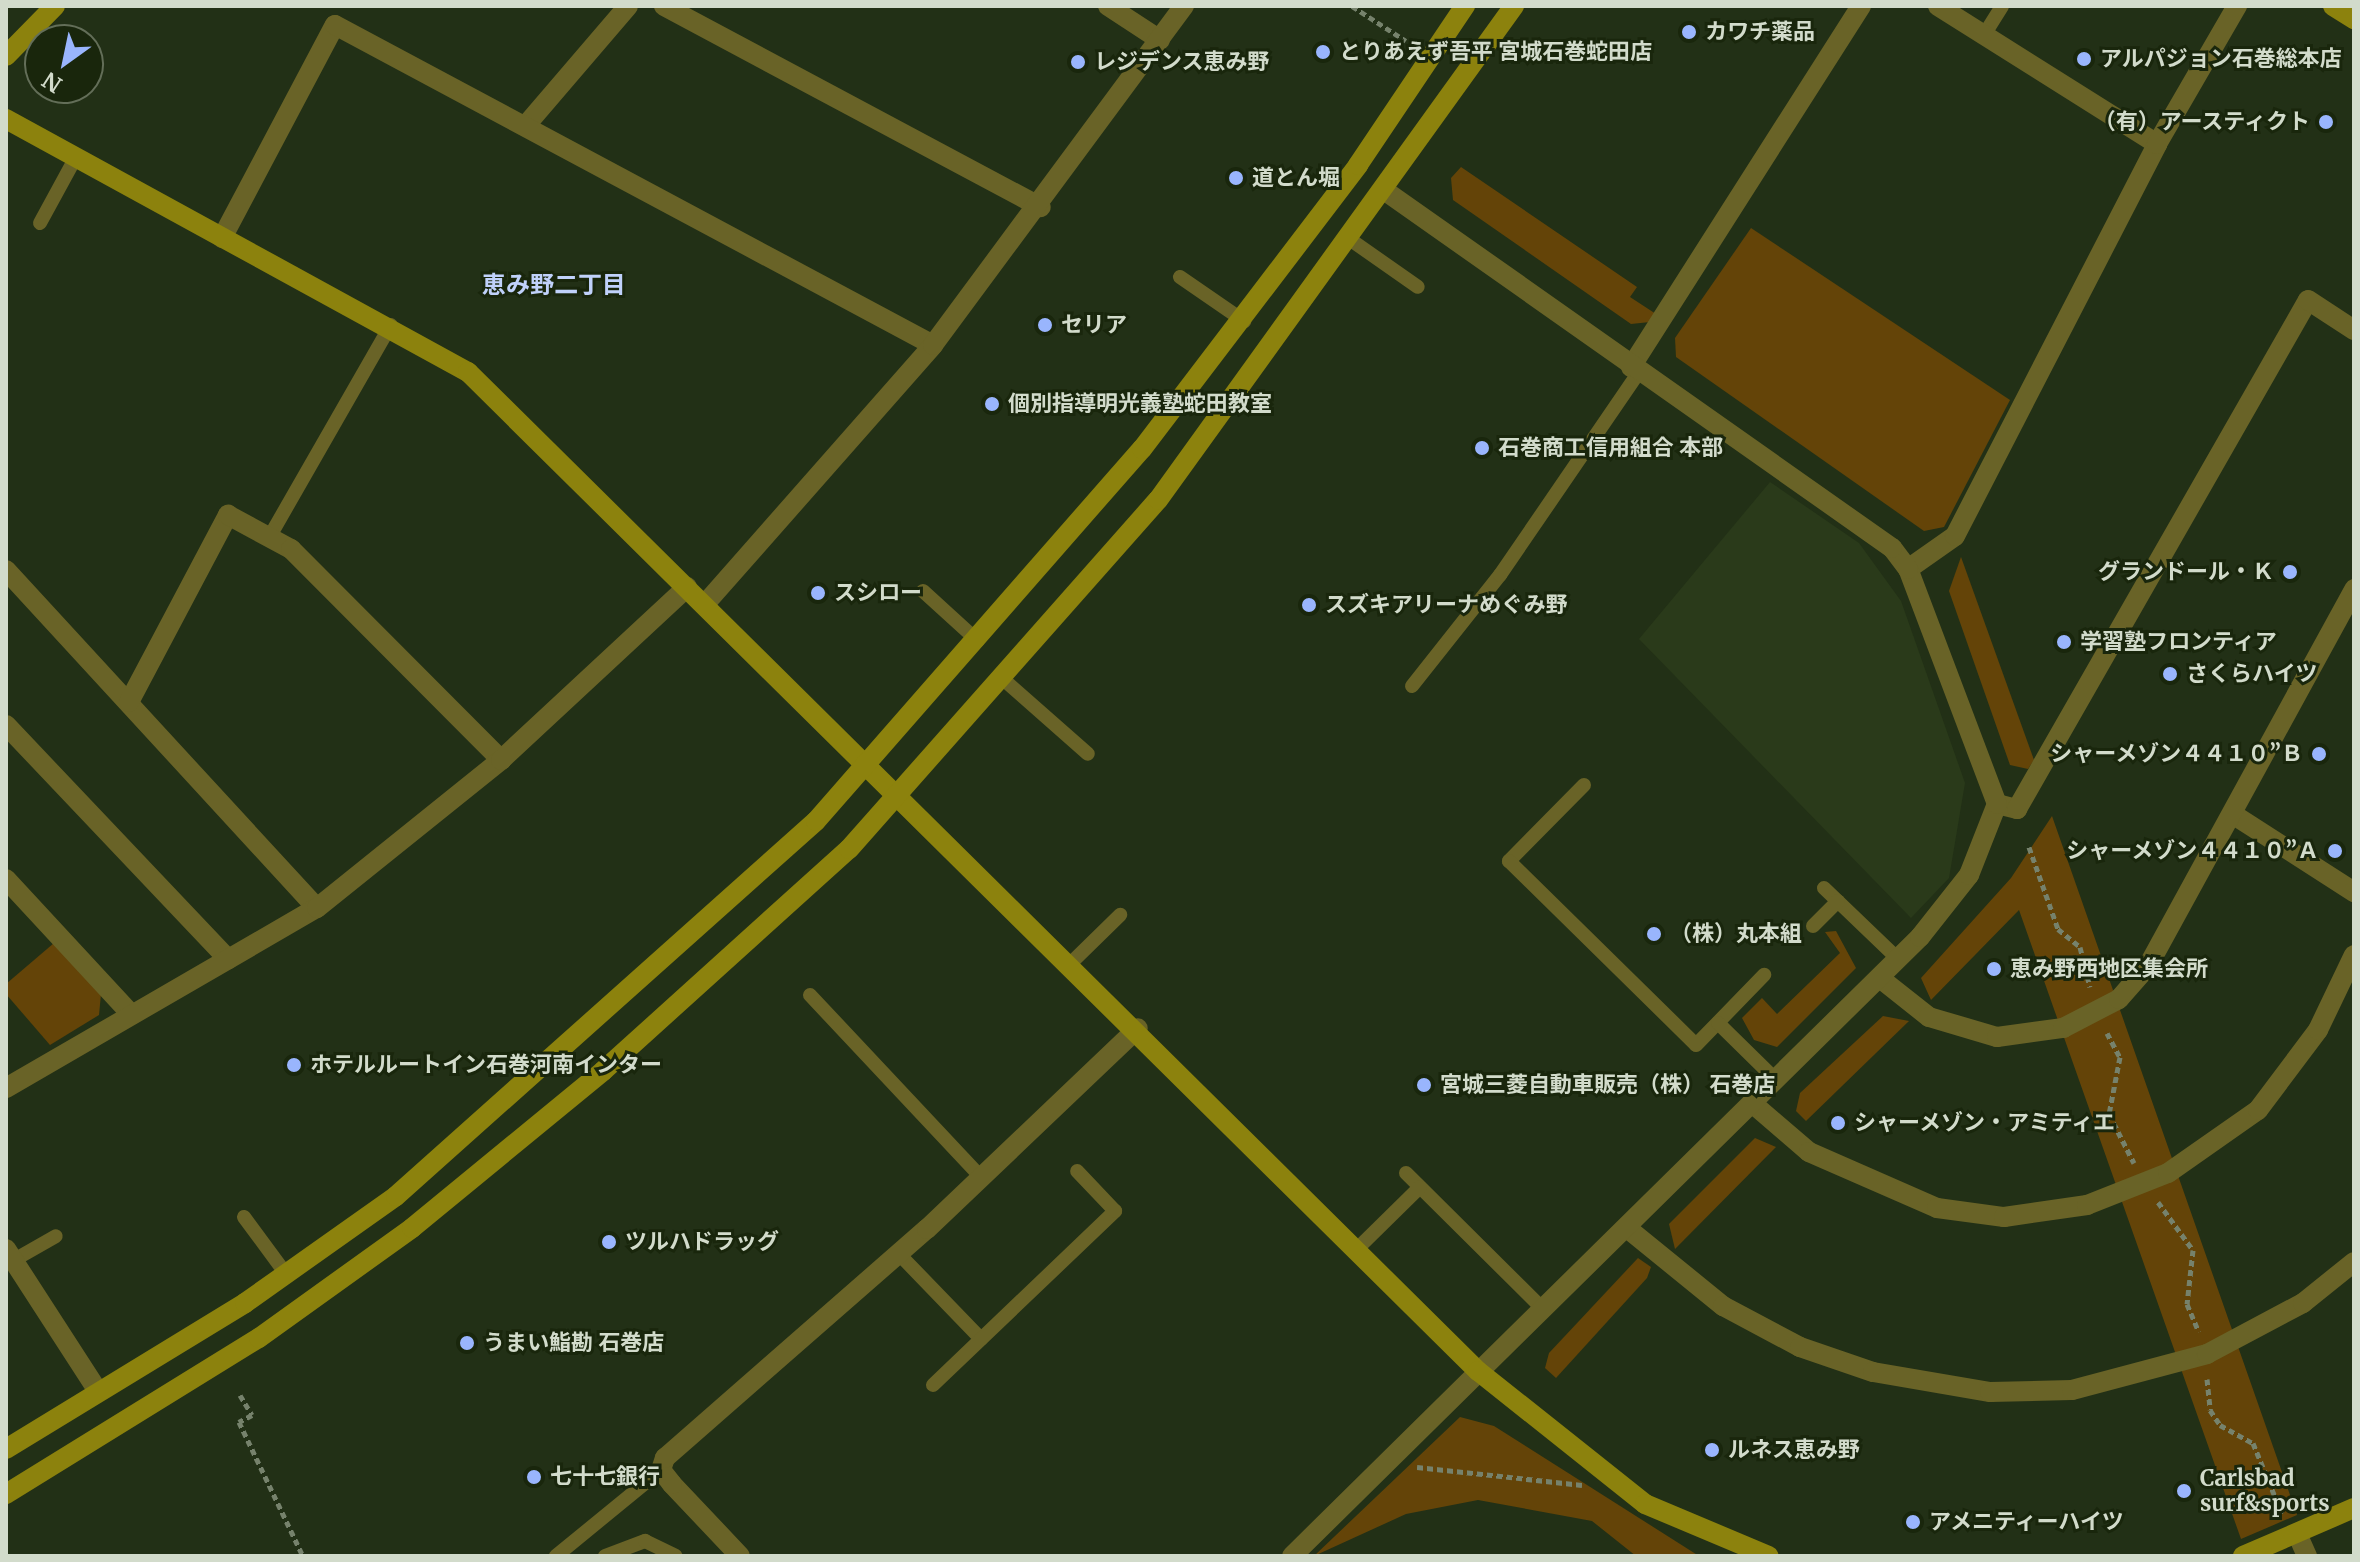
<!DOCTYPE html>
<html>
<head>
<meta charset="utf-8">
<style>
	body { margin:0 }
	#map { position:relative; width:2360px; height:1562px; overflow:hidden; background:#223016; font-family:Merriweather,"Noto Sans JP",serif }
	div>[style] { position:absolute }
	.built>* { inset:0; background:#2a3a1a }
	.green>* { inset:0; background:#644408 }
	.path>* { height:5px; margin-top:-2.5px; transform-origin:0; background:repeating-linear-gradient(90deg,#76826c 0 6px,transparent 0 10px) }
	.lane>* { height:14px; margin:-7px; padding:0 7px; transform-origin:7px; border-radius:7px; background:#696327 }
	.street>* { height:20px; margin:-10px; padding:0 10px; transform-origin:10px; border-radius:10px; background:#696327 }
	.secondary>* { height:20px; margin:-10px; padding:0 10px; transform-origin:10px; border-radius:10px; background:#8c820d }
	.dots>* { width:22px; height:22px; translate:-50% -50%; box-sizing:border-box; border:4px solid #19260c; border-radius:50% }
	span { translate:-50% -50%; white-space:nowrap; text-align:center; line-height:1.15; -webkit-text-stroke:6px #19260c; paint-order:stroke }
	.poi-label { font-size:22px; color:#d2dbcb; font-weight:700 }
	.left { translate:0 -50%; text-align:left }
	.right { translate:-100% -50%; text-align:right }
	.neighbourhood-label { font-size:24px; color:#c0d1fa; font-weight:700 }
	.frame { position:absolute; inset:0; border:8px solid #d2dbcb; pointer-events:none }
	.north { position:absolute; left:24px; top:24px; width:80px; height:80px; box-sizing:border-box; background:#19260c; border:2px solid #636e58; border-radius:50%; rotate:213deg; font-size:22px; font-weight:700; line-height:32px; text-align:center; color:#d2dbcb }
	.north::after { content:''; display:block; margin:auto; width:28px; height:36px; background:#99b5fd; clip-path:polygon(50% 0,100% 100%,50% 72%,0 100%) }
</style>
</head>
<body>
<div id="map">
	<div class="built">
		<i style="clip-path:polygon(1770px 482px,1859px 543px,1901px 601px,1965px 783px,1949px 878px,1911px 918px,1639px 639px)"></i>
	</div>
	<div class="green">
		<i style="clip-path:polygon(1461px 167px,1637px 287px,1630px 297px,1656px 314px,1650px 322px,1631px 324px,1453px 200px,1451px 178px)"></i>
		<i style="clip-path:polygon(1751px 228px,2010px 400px,1944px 527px,1924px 531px,1676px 357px,1675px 338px)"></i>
		<i style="clip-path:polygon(1961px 557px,2034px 760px,2028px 769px,2010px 765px,1949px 591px)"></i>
		<i style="clip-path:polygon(2052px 816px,2297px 1515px,2241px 1539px,2019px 910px,1931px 1000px,1921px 978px,2011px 878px)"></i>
		<i style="clip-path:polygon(1836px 931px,1856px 968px,1777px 1047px,1754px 1040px,1742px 1018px,1762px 998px,1777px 1014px,1840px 953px,1825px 932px)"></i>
		<i style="clip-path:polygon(54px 943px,101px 994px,99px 1015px,50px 1045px,6px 994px,6px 984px)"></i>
		<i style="clip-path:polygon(1883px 1016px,1909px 1021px,1806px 1121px,1796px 1111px,1800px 1093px)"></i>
		<i style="clip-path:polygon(1755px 1138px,1776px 1147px,1675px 1249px,1669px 1224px)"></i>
		<i style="clip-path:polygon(1638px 1258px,1651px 1267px,1647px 1278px,1556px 1378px,1545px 1368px,1549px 1353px)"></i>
		<i style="clip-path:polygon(1460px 1417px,1494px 1426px,1699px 1556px,1636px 1556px,1592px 1521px,1478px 1500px,1406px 1514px,1314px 1556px)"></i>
	</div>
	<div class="path">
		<i style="left:1352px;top:6px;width:64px;rotate:32.9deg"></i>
		<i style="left:2029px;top:847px;width:87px;rotate:70.5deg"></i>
		<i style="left:2058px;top:929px;width:28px;rotate:39deg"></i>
		<i style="left:2080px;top:947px;width:41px;rotate:76deg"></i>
		<i style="left:2107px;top:1033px;width:27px;rotate:62deg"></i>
		<i style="left:2120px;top:1057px;width:58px;rotate:100.9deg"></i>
		<i style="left:2109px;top:1114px;width:55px;rotate:63deg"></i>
		<i style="left:2158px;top:1202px;width:59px;rotate:53.9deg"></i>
		<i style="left:2193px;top:1250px;width:54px;rotate:96.3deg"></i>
		<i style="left:2187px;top:1304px;width:30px;rotate:67deg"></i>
		<i style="left:2207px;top:1379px;width:31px;rotate:84deg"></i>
		<i style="left:2210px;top:1410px;width:18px;rotate:56deg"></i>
		<i style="left:2220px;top:1425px;width:38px;rotate:29deg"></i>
		<i style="left:2253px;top:1443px;width:79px;rotate:67.7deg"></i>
		<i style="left:240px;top:1395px;width:23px;rotate:59deg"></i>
		<i style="left:252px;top:1415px;width:15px;rotate:152deg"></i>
		<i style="left:239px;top:1422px;width:148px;rotate:64.5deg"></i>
		<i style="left:1417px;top:1467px;width:166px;rotate:6.2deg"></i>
	</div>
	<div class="lane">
		<i style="left:1984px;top:35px;width:34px;rotate:-58deg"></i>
		<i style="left:40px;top:223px;width:75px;rotate:-61.4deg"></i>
		<i style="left:1348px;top:238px;width:85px;rotate:35deg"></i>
		<i style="left:1180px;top:277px;width:78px;rotate:34.5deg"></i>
		<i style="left:270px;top:536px;width:243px;rotate:-60.2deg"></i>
		<i style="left:923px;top:591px;width:74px;rotate:42.3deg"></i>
		<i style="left:1003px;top:679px;width:113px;rotate:41.4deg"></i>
		<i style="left:1412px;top:686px;width:142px;rotate:-51.6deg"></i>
		<i style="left:1500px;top:575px;width:246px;rotate:-55.6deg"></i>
		<i style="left:1584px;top:785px;width:107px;rotate:134.6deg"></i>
		<i style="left:1509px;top:861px;width:262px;rotate:44.5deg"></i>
		<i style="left:1696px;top:1045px;width:98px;rotate:-45.8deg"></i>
		<i style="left:1824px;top:888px;width:104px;rotate:43.8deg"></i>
		<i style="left:1813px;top:926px;width:35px;rotate:-45deg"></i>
		<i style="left:1071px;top:963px;width:69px;rotate:-44.4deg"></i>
		<i style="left:810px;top:995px;width:251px;rotate:46.8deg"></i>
		<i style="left:1718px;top:1023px;width:81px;rotate:44.5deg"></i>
		<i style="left:1406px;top:1173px;width:193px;rotate:44.8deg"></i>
		<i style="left:244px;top:1217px;width:71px;rotate:53.6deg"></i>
		<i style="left:1357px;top:1249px;width:88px;rotate:-44.5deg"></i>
		<i style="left:899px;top:1254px;width:118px;rotate:46deg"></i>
		<i style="left:14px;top:1260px;width:48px;rotate:-29.7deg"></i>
		<i style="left:933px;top:1385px;width:252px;rotate:-43.7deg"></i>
		<i style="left:1115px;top:1211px;width:55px;rotate:-133.5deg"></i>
		<i style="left:556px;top:1556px;width:136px;rotate:-39.3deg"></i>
		<i style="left:605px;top:1556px;width:43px;rotate:-20.6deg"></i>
		<i style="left:645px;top:1541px;width:34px;rotate:26deg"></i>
	</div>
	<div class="street">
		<i style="left:664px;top:6px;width:427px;rotate:28.1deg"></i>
		<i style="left:1108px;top:6px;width:62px;rotate:33.2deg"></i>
		<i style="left:1938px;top:6px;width:259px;rotate:32.2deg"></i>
		<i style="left:527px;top:124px;width:155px;rotate:-49.4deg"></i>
		<i style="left:222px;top:238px;width:241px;rotate:-62.1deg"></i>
		<i style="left:335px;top:25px;width:678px;rotate:28.15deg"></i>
		<i style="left:1631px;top:367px;width:428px;rotate:-57.5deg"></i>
		<i style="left:1908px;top:569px;width:57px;rotate:-35.1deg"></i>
		<i style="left:1955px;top:536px;width:441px;rotate:-62.7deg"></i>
		<i style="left:2157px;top:144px;width:160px;rotate:-59.9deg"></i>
		<i style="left:6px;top:570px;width:459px;rotate:47.4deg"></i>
		<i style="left:705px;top:604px;width:345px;rotate:-48.6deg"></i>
		<i style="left:933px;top:345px;width:422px;rotate:-53.5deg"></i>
		<i style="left:129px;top:702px;width:212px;rotate:-62.1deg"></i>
		<i style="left:228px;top:515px;width:72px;rotate:28.4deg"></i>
		<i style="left:291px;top:549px;width:298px;rotate:45.1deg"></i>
		<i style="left:6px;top:725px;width:323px;rotate:46.5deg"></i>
		<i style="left:1997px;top:804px;width:21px;rotate:14deg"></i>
		<i style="left:2017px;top:809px;width:586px;rotate:-60.24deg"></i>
		<i style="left:2308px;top:300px;width:55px;rotate:33.1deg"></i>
		<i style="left:2234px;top:815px;width:143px;rotate:32.7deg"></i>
		<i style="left:6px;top:879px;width:185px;rotate:47.2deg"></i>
		<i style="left:1881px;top:979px;width:61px;rotate:38.4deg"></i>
		<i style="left:1929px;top:1017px;width:71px;rotate:16.4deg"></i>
		<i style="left:1997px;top:1037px;width:67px;rotate:-7.8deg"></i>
		<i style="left:2063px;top:1028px;width:63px;rotate:-27.4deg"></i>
		<i style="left:2119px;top:999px;width:44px;rotate:-48.7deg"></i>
		<i style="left:2148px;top:966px;width:430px;rotate:-61.3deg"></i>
		<i style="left:6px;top:1088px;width:359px;rotate:-30.1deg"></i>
		<i style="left:317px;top:908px;width:236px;rotate:-38.8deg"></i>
		<i style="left:501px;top:760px;width:254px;rotate:-42.9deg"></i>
		<i style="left:1752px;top:1103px;width:75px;rotate:40.7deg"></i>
		<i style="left:1809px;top:1152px;width:140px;rotate:23.6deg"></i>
		<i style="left:1937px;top:1208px;width:68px;rotate:7.7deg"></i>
		<i style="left:2004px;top:1217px;width:84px;rotate:-8.2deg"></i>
		<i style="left:2087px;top:1205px;width:87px;rotate:-21.6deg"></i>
		<i style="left:2168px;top:1173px;width:110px;rotate:-35deg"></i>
		<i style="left:2258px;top:1110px;width:100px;rotate:-53.1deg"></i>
		<i style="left:2318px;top:1030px;width:83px;rotate:-64.4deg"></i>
		<i style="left:1627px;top:1228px;width:124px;rotate:39.1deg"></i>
		<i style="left:1723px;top:1306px;width:87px;rotate:28deg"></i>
		<i style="left:1800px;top:1347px;width:77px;rotate:18.9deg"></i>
		<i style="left:1873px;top:1372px;width:119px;rotate:9.7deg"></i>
		<i style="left:1990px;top:1392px;width:82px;rotate:-1.4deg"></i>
		<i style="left:2072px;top:1390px;width:140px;rotate:-14.9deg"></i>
		<i style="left:2207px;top:1354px;width:109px;rotate:-28deg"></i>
		<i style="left:2303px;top:1303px;width:65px;rotate:-38.8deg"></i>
		<i style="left:6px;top:1249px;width:169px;rotate:57.1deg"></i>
		<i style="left:2299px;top:1538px;width:20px;rotate:66deg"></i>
		<i style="left:740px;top:1556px;width:99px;rotate:-133.4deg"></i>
		<i style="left:672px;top:1484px;width:18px;rotate:-128deg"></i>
		<i style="left:661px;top:1470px;width:13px;rotate:-72deg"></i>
		<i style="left:665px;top:1458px;width:348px;rotate:-41.2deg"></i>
		<i style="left:927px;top:1229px;width:291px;rotate:-43.6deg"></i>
		<i style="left:1292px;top:1556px;width:882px;rotate:-44.59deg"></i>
		<i style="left:1920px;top:937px;width:79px;rotate:-51.7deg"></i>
		<i style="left:1969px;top:875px;width:76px;rotate:-68.5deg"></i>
		<i style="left:1997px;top:804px;width:251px;rotate:-110.7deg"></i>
		<i style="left:1908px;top:569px;width:26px;rotate:-127deg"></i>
		<i style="left:1892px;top:548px;width:621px;rotate:-144.83deg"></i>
	</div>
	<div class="secondary">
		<i style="left:2333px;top:6px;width:25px;rotate:32deg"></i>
		<i style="left:6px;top:56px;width:70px;rotate:-45.6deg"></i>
		<i style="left:6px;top:119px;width:527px;rotate:28.71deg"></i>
		<i style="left:468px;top:372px;width:1421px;rotate:44.69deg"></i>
		<i style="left:1478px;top:1371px;width:213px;rotate:38.5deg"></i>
		<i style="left:1645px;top:1504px;width:134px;rotate:22.8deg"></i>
		<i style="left:6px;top:1449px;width:280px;rotate:-31.4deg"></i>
		<i style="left:245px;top:1303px;width:185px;rotate:-35.3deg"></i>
		<i style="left:396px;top:1196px;width:563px;rotate:-41.76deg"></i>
		<i style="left:816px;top:821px;width:495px;rotate:-48.8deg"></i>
		<i style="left:1142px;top:449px;width:357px;rotate:-52.7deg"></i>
		<i style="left:1358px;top:165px;width:192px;rotate:-56.1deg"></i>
		<i style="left:6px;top:1494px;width:297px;rotate:-31.7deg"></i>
		<i style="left:259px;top:1338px;width:188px;rotate:-35.7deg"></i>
		<i style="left:412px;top:1228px;width:247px;rotate:-39.4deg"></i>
		<i style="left:603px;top:1071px;width:331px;rotate:-42.1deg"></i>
		<i style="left:849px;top:849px;width:466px;rotate:-48.5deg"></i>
		<i style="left:1158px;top:500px;width:609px;rotate:-54.22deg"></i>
		<i style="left:2243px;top:1556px;width:121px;rotate:-23.4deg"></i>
	</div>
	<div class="dots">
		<i style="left:1689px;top:32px;background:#99b5fd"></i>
		<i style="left:1323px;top:52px;background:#99b5fd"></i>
		<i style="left:2084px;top:59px;background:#99b5fd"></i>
		<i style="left:1078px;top:62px;background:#99b5fd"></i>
		<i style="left:2326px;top:122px;background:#99b5fd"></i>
		<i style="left:1236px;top:178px;background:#99b5fd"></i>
		<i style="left:1045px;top:325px;background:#99b5fd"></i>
		<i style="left:992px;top:404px;background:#99b5fd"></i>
		<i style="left:1482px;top:448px;background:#99b5fd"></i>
		<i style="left:2290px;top:572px;background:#99b5fd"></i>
		<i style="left:818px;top:593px;background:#99b5fd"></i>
		<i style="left:1309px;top:605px;background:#99b5fd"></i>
		<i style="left:2064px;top:642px;background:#99b5fd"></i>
		<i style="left:2170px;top:674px;background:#99b5fd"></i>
		<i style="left:2319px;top:754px;background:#99b5fd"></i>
		<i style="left:2335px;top:851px;background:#99b5fd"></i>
		<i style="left:1654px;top:934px;background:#99b5fd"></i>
		<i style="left:1994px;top:969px;background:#99b5fd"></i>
		<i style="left:294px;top:1065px;background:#99b5fd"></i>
		<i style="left:1424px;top:1085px;background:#99b5fd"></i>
		<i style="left:1838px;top:1123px;background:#99b5fd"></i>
		<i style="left:609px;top:1242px;background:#99b5fd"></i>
		<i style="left:467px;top:1343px;background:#99b5fd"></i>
		<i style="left:1712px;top:1450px;background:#99b5fd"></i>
		<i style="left:534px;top:1477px;background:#99b5fd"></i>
		<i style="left:2184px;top:1491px;background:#99b5fd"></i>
		<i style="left:1913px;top:1522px;background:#99b5fd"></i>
	</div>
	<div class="poi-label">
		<span class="left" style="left:1705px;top:32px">カワチ薬品</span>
		<span class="left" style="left:1339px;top:52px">とりあえず吾平 宮城石巻蛇田店</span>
		<span class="left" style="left:2100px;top:59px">アルパジョン石巻総本店</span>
		<span class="left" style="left:1094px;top:62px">レジデンス恵み野</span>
		<span class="right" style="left:2310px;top:122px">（有）アースティクト</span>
		<span class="left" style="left:1252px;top:178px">道とん堀</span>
		<span class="left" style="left:1061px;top:325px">セリア</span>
		<span class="left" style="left:1008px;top:404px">個別指導明光義塾蛇田教室</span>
		<span class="left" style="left:1498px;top:448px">石巻商工信用組合 本部</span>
		<span class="right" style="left:2274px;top:572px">グランドール・Ｋ</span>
		<span class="left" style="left:834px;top:593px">スシロー</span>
		<span class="left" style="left:1325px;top:605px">スズキアリーナめぐみ野</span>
		<span class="left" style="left:2080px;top:642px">学習塾フロンティア</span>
		<span class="left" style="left:2186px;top:674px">さくらハイツ</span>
		<span class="right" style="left:2303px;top:754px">シャーメゾン４４１０”Ｂ</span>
		<span class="right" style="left:2319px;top:851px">シャーメゾン４４１０”Ａ</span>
		<span class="left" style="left:1670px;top:934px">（株）丸本組</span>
		<span class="left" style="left:2010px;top:969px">恵み野西地区集会所</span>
		<span class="left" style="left:310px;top:1065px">ホテルルートイン石巻河南インター</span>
		<span class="left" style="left:1440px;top:1085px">宮城三菱自動車販売（株） 石巻店</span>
		<span class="left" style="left:1854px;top:1123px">シャーメゾン・アミティエ</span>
		<span class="left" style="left:625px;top:1242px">ツルハドラッグ</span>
		<span class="left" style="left:483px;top:1343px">うまい鮨勘 石巻店</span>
		<span class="left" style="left:1728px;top:1450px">ルネス恵み野</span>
		<span class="left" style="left:550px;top:1477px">七十七銀行</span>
		<span class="left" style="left:2200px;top:1491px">Carlsbad<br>surf&amp;sports</span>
		<span class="left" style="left:1929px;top:1522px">アメニティーハイツ</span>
	</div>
	<div class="neighbourhood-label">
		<span style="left:554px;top:285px">恵み野二丁目</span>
	</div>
	<div class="frame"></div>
	<div class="north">N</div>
</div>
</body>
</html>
